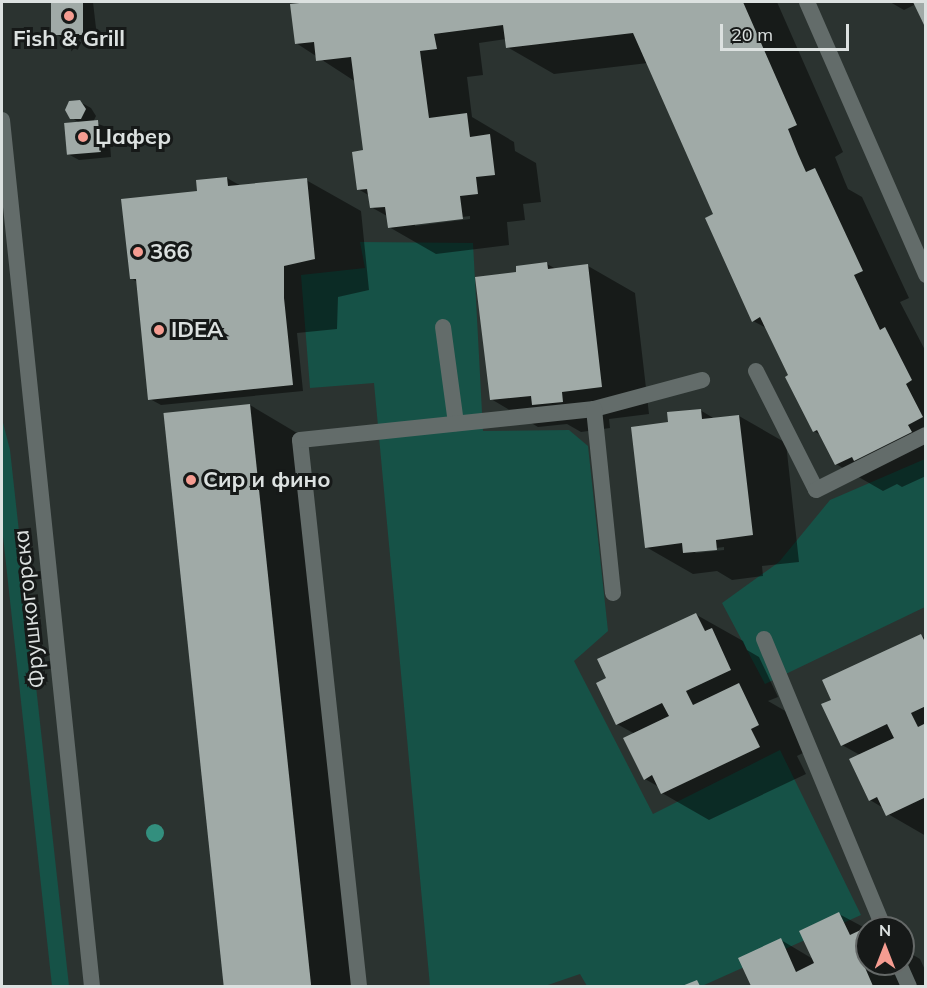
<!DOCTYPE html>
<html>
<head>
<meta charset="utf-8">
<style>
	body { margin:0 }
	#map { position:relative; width:927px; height:988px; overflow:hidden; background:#2b3330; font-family:Mulish,sans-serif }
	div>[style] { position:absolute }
	.green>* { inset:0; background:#165247 }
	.shadow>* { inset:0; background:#0007 }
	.building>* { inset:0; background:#a0aaa7; transform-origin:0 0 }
	.service>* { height:16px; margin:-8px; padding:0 8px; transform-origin:8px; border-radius:8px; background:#636c6a }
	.minor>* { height:16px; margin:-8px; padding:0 8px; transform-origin:8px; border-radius:8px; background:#636c6a }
	.trees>* { width:18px; height:18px; margin:-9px; border-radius:50%; background:#338f7e }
	.dots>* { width:16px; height:16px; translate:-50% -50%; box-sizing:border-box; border:3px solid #161918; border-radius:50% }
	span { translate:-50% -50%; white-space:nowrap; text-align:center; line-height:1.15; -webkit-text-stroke:6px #161918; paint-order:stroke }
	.poi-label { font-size:22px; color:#dce1e0; font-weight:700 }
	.left { translate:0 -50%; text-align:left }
	.street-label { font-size:22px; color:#dce1e0 }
	.frame { position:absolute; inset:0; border:3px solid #dce1e0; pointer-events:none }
	.north { position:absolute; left:855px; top:916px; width:60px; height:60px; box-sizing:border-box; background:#161918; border:2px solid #656968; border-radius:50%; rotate:0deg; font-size:16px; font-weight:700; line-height:24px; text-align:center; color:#dce1e0 }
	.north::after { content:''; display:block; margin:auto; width:21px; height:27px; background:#f59c91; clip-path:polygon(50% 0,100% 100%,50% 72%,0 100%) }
	.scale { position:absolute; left:720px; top:24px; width:129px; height:27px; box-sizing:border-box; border:3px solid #dce1e0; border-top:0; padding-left:8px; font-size:18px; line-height:21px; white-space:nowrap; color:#dce1e0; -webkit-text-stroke:4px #161918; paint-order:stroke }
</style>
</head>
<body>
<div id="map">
	<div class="green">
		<i style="clip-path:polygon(360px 242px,473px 243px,483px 431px,569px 430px,588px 446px,608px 631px,574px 661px,653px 814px,780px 750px,861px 915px,702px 986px,587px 986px,580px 974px,545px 986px,430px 986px,374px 383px,310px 388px,301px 275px,365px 268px)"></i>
		<i style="clip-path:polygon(2px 419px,10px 450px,69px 986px,52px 986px,2px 527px)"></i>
		<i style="clip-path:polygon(925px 459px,925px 607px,765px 684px,722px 603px,779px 562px,830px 500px)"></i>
	</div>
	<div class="shadow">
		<i style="clip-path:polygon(52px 2px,93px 2px,97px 37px,67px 41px,56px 34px)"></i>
		<i style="clip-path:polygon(evenodd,310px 2px,777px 2px,843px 152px,835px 157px,845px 182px,848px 189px,862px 197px,909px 298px,900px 302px,926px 352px,926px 476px,902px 487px,897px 484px,883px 491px,836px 464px,822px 436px,814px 431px,787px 377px,790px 375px,768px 329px,753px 321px,715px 215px,648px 63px,554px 74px,507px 47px,506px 39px,479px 43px,483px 75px,467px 77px,472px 117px,514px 142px,515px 151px,536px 163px,541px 202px,523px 204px,525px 220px,507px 222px,509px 245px,436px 254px,389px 227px,387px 216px,371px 207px,370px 196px,358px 189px,365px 151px,356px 82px,296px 43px,310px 2px,470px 216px,470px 219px,415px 226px,415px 223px,470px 216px)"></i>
		<i style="clip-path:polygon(890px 2px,926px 2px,926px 25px,916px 4px,904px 10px)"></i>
		<i style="clip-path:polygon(80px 102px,91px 108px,96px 116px,93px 122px,109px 128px,111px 157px,79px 160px,68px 154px,80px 123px,72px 118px)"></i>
		<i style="clip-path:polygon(227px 178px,241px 186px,306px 180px,361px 211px,369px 290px,338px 297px,337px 329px,297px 333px,303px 391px,161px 405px,150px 399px,137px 282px,131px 278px,199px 192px,198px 181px)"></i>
		<i style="clip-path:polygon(547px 264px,556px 269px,588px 266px,635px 293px,649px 414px,609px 419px,610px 428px,581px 432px,567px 424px,538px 427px,491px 399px,518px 274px)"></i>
		<i style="clip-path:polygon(250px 405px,297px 433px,358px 986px,228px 986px,165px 414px)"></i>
		<i style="clip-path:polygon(evenodd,700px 410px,715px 419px,739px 416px,786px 443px,799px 562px,762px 566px,763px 576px,732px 580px,717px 571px,693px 574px,646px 547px,669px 424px,700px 410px,724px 547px,724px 550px,696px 553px,693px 551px,724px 547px)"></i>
		<i style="clip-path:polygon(695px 614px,743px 641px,747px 650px,759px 657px,778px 697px,768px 701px,787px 712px,805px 752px,797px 756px,806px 774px,709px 820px,662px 793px,659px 787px,645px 779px,635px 734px,617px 724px,608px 678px)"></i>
		<i style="clip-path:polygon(921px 636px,926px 638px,926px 836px,888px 814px,885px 809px,870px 800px,860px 755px,842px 745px,833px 700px)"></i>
		<i style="clip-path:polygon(839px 914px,867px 929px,867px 964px,903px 964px,903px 949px,920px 959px,926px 972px,926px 986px,753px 986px,740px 958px,781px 940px,813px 959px)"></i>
	</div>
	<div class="building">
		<i style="left:51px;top:2px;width:32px;height:33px"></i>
		<i style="clip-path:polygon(309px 2px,743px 2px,797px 125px,788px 129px,798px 154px,806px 172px,815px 168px,863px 271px,854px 275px,880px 330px,885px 327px,912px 380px,906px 384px,923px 417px,908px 425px,912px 432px,854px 461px,852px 457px,835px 465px,817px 430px,813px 432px,785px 377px,788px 375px,760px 317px,752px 322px,705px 218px,713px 214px,633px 33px,506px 48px,503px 25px,434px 34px,437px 49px,420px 51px,429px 118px,467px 113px,470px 137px,490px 134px,495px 175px,476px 177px,478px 194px,460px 196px,463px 219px,388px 228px,385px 207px,370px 208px,367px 189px,357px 190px,352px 152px,363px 150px,351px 57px,316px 61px,314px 42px,295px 44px,290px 4px)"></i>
		<i style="clip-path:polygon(913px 2px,926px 2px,926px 29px)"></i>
		<i style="clip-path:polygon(80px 100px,86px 109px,81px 119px,70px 119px,65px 110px,69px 101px)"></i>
		<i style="left:98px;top:120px;width:32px;height:34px;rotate:85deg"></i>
		<i style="clip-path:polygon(227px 177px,228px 186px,307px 178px,315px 259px,284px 266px,284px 298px,293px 385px,148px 400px,136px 279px,130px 279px,121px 199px,197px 191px,196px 180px)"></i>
		<i style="clip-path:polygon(547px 262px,548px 269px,588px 264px,602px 387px,562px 392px,563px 402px,532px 405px,531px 396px,490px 400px,475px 277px,516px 272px,516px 266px)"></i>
		<i style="left:250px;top:404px;width:586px;height:87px;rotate:84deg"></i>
		<i style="clip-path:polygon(701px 409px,702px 419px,739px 415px,753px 535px,716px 540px,717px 550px,683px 553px,682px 543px,645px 548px,631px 427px,668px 422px,667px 412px)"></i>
		<i style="clip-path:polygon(696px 613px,705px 631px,712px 628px,731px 670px,686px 691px,693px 705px,739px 683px,759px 725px,751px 729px,760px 747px,661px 794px,652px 775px,644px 780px,623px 738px,669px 716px,662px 703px,616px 725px,596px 683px,606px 678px,597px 659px)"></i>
		<i style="clip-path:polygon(921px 634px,926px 644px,926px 706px,911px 713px,918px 727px,926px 723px,926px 797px,886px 816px,877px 797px,869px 801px,849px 759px,894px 738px,887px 724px,841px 746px,821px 704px,831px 700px,822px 680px)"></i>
		<i style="clip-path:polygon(839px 912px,850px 935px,867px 927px,867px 961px,863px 963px,873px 986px,751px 986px,738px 958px,781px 938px,796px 972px,814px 963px,799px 931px)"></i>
		<i style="clip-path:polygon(697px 980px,700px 986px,682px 986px)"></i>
	</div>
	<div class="service">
		<i style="left:443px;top:327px;width:97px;rotate:82.3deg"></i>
		<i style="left:756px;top:371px;width:133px;rotate:63.2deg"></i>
		<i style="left:816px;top:490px;width:123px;rotate:-26.6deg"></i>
		<i style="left:594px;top:409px;width:112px;rotate:-15deg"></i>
		<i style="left:764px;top:639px;width:313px;rotate:67.5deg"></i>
		<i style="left:899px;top:964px;width:24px;rotate:66deg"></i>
		<i style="left:359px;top:986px;width:549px;rotate:-96.17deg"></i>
		<i style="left:300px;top:440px;width:296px;rotate:-6deg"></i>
		<i style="left:594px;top:409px;width:185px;rotate:84.1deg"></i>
	</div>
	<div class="minor">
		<i style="left:807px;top:2px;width:298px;rotate:66.4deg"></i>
		<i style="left:2px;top:120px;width:871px;rotate:84.07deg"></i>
	</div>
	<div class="trees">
		<i style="left:155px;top:833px"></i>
	</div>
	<div class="dots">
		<i style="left:69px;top:16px;background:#f59c91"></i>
		<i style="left:83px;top:137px;background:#f59c91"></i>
		<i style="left:138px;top:252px;background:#f59c91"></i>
		<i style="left:159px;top:330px;background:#f59c91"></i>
		<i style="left:191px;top:480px;background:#f59c91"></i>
	</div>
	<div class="poi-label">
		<span style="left:69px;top:39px">Fish &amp; Grill</span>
		<span class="left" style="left:95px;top:137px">Џафер</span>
		<span class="left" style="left:150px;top:252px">366</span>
		<span class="left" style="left:171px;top:330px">IDEA</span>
		<span class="left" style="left:203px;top:480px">Сир и фино</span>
	</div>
	<div class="street-label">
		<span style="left:29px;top:609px;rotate:-96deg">Фрушкогорска</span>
	</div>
	<div class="frame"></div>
	<div class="north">N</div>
	<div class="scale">20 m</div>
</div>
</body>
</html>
